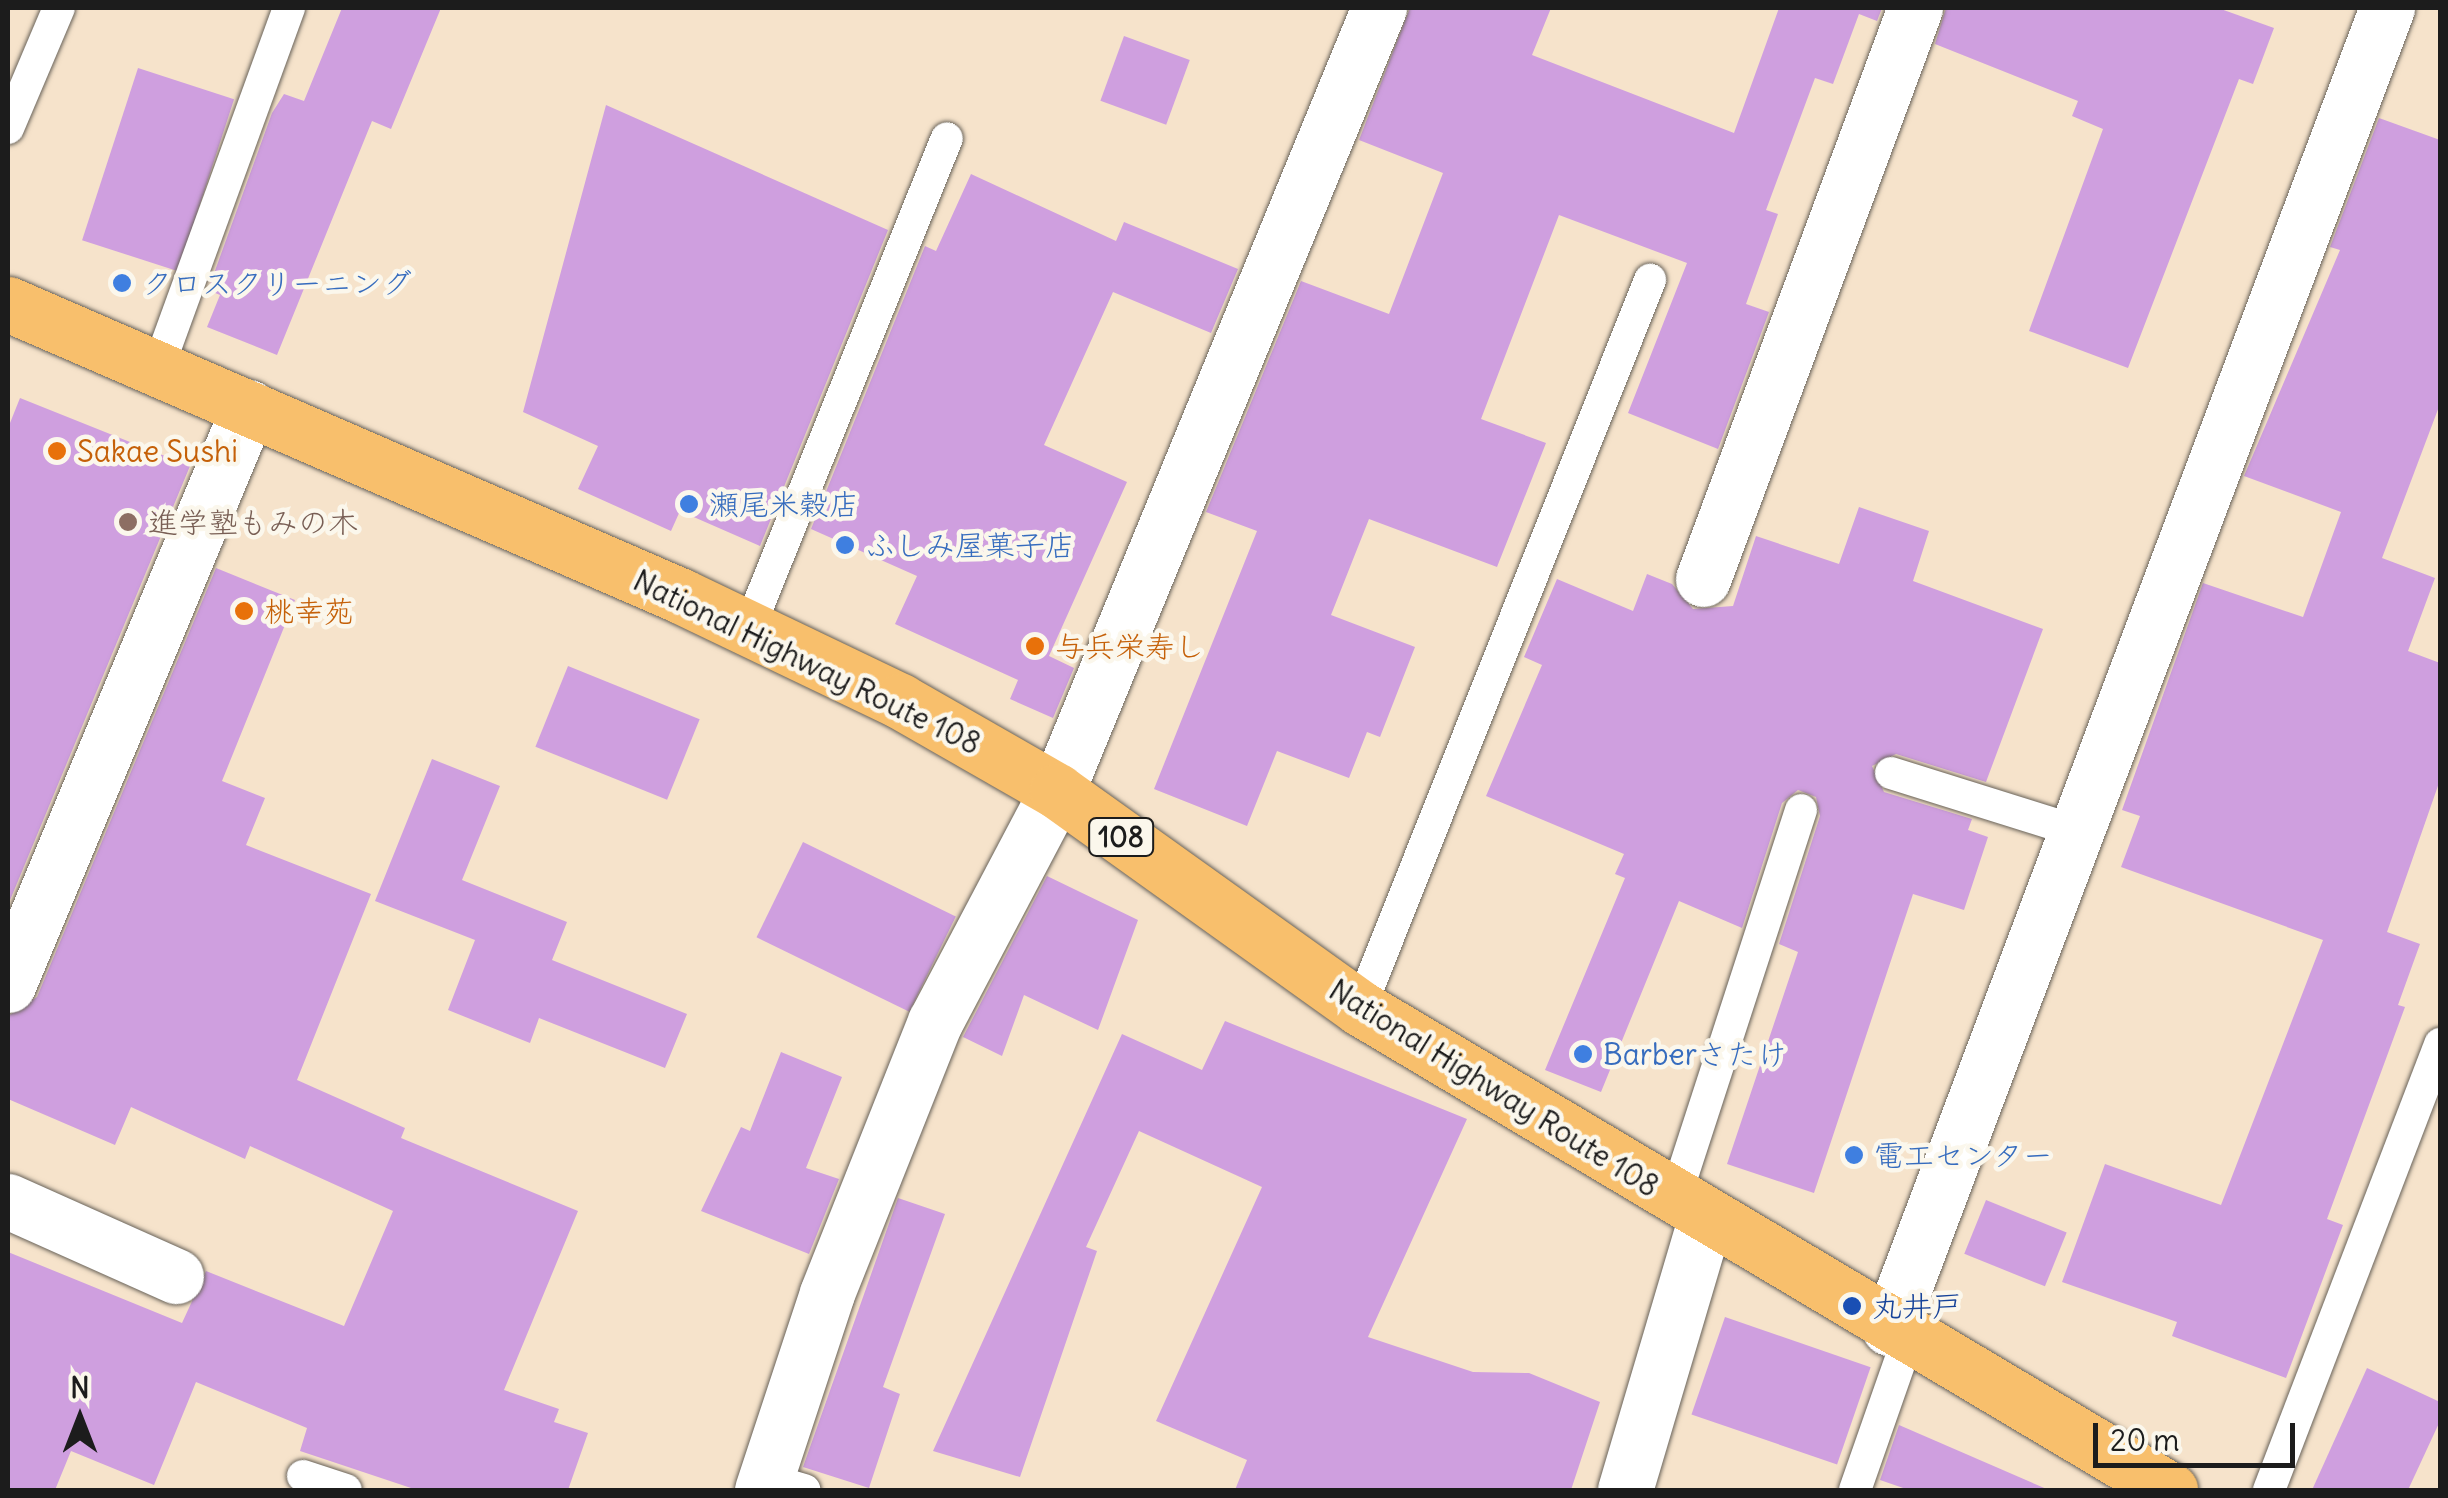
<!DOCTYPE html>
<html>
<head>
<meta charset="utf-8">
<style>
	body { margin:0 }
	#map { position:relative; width:2448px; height:1498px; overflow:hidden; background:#f6e3cb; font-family:Delius,"Klee One",sans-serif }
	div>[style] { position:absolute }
	.building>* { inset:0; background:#cf9fdf; transform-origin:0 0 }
	.roads { filter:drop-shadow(0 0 2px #686259) drop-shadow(0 0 2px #686259) }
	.service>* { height:32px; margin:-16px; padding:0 16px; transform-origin:16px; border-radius:16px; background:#fff }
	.minor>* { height:55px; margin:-27.5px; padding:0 27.5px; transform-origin:27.5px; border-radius:27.5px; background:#fff }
	.trunk>* { height:55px; margin:-27.5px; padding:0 27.5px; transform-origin:27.5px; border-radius:27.5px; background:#f8bf6c }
	.dots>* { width:28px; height:28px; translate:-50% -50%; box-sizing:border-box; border:5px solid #fbf7ec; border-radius:50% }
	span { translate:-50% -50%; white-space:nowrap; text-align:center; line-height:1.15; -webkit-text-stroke:9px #fbf7ec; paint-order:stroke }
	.shield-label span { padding:2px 8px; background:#fbf7ec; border:2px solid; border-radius:8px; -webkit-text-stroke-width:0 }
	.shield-label { font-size:28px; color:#1c1c1c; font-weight:700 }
	.shop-label { font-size:30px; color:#366cbe }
	.left { translate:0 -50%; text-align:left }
	.food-label { font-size:30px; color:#c56008 }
	.education-label { font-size:30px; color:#785e54 }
	.street-label { font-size:30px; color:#1c1c1c }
	.transit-label { font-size:30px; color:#164399 }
	.frame { position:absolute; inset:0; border:10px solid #1c1c1c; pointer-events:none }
	.north { position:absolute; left:30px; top:1368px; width:100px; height:100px; -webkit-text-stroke:8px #fbf7ec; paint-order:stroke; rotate:0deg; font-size:28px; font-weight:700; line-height:40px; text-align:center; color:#1c1c1c }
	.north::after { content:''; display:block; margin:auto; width:35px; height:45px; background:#1c1c1c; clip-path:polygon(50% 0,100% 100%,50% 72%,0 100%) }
	.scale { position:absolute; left:2093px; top:1423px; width:202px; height:45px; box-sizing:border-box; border:5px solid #1c1c1c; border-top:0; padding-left:12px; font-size:30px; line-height:35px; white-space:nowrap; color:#1c1c1c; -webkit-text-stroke:8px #fbf7ec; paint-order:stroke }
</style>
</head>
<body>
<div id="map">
	<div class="building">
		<i style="clip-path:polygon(342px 8px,441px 8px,391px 129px,372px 121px,277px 355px,207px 327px,220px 295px,208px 290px,272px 113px,284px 94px,304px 101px)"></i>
		<i style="clip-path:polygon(1410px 8px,1551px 8px,1532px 55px,1734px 133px,1779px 8px,1882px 8px,1877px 21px,1859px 14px,1833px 84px,1815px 78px,1766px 210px,1778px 214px,1746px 304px,1769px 312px,1718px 449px,1628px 413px,1687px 263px,1559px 215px,1481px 419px,1546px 443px,1497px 567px,1369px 519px,1331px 615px,1415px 647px,1380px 737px,1367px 732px,1349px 778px,1277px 751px,1247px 826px,1154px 789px,1257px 531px,1206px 512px,1301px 281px,1389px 314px,1443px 173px,1359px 140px)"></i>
		<i style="clip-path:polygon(1946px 8px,2218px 8px,2274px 28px,2253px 84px,2239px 79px,2128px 368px,2029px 331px,2103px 129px,2072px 116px,2078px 101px,1935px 44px)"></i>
		<i style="left:1124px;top:36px;width:70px;height:69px;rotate:20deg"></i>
		<i style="left:138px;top:68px;width:101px;height:181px;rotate:18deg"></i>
		<i style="clip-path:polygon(606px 105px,888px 230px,760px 546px,680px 511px,671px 531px,578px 489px,598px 446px,523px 412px)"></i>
		<i style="clip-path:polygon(2379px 118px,2440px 140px,2440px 404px,2382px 558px,2435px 578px,2408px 651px,2440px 663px,2440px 780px,2387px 932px,2420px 944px,2398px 1005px,2405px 1007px,2327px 1219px,2343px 1225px,2286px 1378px,2172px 1336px,2177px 1322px,2062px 1282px,2105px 1164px,2221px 1205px,2323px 940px,2121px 867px,2140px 816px,2122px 810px,2203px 583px,2303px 617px,2341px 512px,2244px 476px,2340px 250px,2330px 247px)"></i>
		<i style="clip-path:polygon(971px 174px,1116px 241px,1124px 222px,1238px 269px,1211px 333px,1113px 292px,1044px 445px,1127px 482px,1049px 656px,1074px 668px,1053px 718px,1010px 699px,1018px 680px,895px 624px,917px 576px,811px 529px,925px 246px,936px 251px)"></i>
		<i style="clip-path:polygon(20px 398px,190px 466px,8px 905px,8px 428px)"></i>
		<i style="clip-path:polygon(1859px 507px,1929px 531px,1913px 581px,2043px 629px,1986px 782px,1896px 754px,1872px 766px,1884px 792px,1972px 819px,1968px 830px,1988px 837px,1964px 910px,1913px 894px,1814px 1193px,1727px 1164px,1798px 952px,1779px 944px,1820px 816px,1816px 797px,1798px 790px,1782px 803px,1742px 928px,1679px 901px,1601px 1092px,1545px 1070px,1625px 878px,1615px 874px,1624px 854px,1486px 796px,1542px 665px,1524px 657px,1557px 579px,1633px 611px,1647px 574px,1672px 584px,1693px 609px,1733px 606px,1756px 536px,1839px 564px)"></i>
		<i style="clip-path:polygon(216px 568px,295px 600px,222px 781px,265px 798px,246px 845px,371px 894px,297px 1080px,405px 1128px,401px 1138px,578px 1211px,504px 1390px,559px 1409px,554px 1422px,588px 1433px,568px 1490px,417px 1490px,300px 1451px,307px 1428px,196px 1382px,154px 1485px,71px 1451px,55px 1490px,8px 1490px,8px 1252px,182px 1323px,206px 1271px,344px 1326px,393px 1211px,250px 1146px,245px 1159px,131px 1107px,115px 1145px,8px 1099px,8px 1016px,37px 997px)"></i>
		<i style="left:568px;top:666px;width:142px;height:87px;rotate:22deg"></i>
		<i style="clip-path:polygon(432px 759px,500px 786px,462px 880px,567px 922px,552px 960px,687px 1014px,665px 1068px,539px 1018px,530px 1043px,448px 1010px,475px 940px,375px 901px)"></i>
		<i style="left:803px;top:842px;width:170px;height:106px;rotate:26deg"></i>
		<i style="clip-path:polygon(1047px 876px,1138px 920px,1098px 1030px,1024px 995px,1002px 1056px,963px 1037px)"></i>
		<i style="clip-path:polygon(1225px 1021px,1467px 1119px,1368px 1337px,1473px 1372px,1529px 1373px,1600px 1402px,1571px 1490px,1235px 1490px,1247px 1460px,1156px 1421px,1262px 1187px,1139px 1131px,1086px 1247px,1097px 1251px,1020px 1477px,933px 1451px,1122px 1034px,1202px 1070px)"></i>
		<i style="clip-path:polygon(781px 1052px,842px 1077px,806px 1168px,839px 1179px,809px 1254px,701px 1211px,741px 1127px,750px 1131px)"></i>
		<i style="clip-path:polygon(898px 1198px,945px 1214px,883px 1387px,900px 1394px,869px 1488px,803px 1467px)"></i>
		<i style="left:1986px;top:1200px;width:87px;height:58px;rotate:22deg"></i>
		<i style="left:1725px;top:1317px;width:154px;height:103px;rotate:19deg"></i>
		<i style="clip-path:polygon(2367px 1368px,2440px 1402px,2440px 1421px,2408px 1490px,2312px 1490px)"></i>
		<i style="clip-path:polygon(1899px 1425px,2049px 1490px,1909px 1490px,1880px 1480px)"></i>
	</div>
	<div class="roads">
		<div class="service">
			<i style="left:8px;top:128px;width:130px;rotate:-67deg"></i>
			<i style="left:158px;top:368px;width:383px;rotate:-70deg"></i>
			<i style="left:749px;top:628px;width:528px;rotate:-68deg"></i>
			<i style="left:1891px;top:773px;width:194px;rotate:17.4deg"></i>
			<i style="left:1360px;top:1008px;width:784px;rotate:-68.28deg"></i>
			<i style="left:1674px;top:1201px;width:411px;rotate:-72deg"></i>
			<i style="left:303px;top:1476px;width:45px;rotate:18deg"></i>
			<i style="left:766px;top:1479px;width:40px;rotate:16deg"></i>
			<i style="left:1855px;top:1490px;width:160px;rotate:-70.7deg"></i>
			<i style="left:2269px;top:1490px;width:478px;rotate:-69deg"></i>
		</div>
		<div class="minor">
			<i style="left:1703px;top:579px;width:609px;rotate:-69.63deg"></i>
			<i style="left:8px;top:985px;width:626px;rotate:-67.37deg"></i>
			<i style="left:8px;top:1201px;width:184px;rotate:24.1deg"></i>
			<i style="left:1889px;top:1328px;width:1411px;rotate:-69.33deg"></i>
			<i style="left:762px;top:1490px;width:207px;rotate:-71.7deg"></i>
			<i style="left:827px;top:1293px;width:292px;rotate:-68.3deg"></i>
			<i style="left:935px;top:1022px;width:261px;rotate:-62.2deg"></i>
			<i style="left:1057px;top:791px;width:847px;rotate:-67.65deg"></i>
			<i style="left:1625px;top:1490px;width:282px;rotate:-73.5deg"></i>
		</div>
		<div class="trunk">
			<i style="left:8px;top:304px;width:734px;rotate:23.45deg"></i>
			<i style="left:681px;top:596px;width:243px;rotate:25.6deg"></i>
			<i style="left:900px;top:701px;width:181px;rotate:29.8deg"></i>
			<i style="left:1057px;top:791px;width:373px;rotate:35.6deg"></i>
			<i style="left:1360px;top:1008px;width:943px;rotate:30.76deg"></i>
		</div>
	</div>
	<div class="dots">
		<i style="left:122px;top:283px;background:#3f7fe0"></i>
		<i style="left:57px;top:451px;background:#e8710a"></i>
		<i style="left:689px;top:504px;background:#3f7fe0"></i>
		<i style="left:128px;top:522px;background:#8d6e63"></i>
		<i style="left:845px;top:545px;background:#3f7fe0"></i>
		<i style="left:244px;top:611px;background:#e8710a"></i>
		<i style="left:1035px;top:646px;background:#e8710a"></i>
		<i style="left:1583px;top:1054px;background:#3f7fe0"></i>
		<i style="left:1854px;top:1155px;background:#3f7fe0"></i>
		<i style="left:1852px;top:1306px;background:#1a4fb4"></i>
	</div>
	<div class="shield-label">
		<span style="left:1121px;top:837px">108</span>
	</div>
	<div class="shop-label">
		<span class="left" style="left:142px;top:283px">クロスクリーニング</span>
		<span class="left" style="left:709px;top:504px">瀬尾米穀店</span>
		<span class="left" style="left:865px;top:545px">ふしみ屋菓子店</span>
		<span class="left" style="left:1603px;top:1054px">Barberさたけ</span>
		<span class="left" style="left:1874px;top:1155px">電工センター</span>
	</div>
	<div class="food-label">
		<span class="left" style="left:77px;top:451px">Sakae Sushi</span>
		<span class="left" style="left:264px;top:611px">桃幸苑</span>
		<span class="left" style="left:1055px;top:646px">与兵栄寿し</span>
	</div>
	<div class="education-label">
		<span class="left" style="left:148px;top:522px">進学塾もみの木</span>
	</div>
	<div class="street-label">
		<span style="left:807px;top:662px;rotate:26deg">National Highway Route 108</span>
		<span style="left:1494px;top:1088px;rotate:32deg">National Highway Route 108</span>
	</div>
	<div class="transit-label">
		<span class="left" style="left:1872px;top:1306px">丸井戸</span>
	</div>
	<div class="frame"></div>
	<div class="north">N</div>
	<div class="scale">20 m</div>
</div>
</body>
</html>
